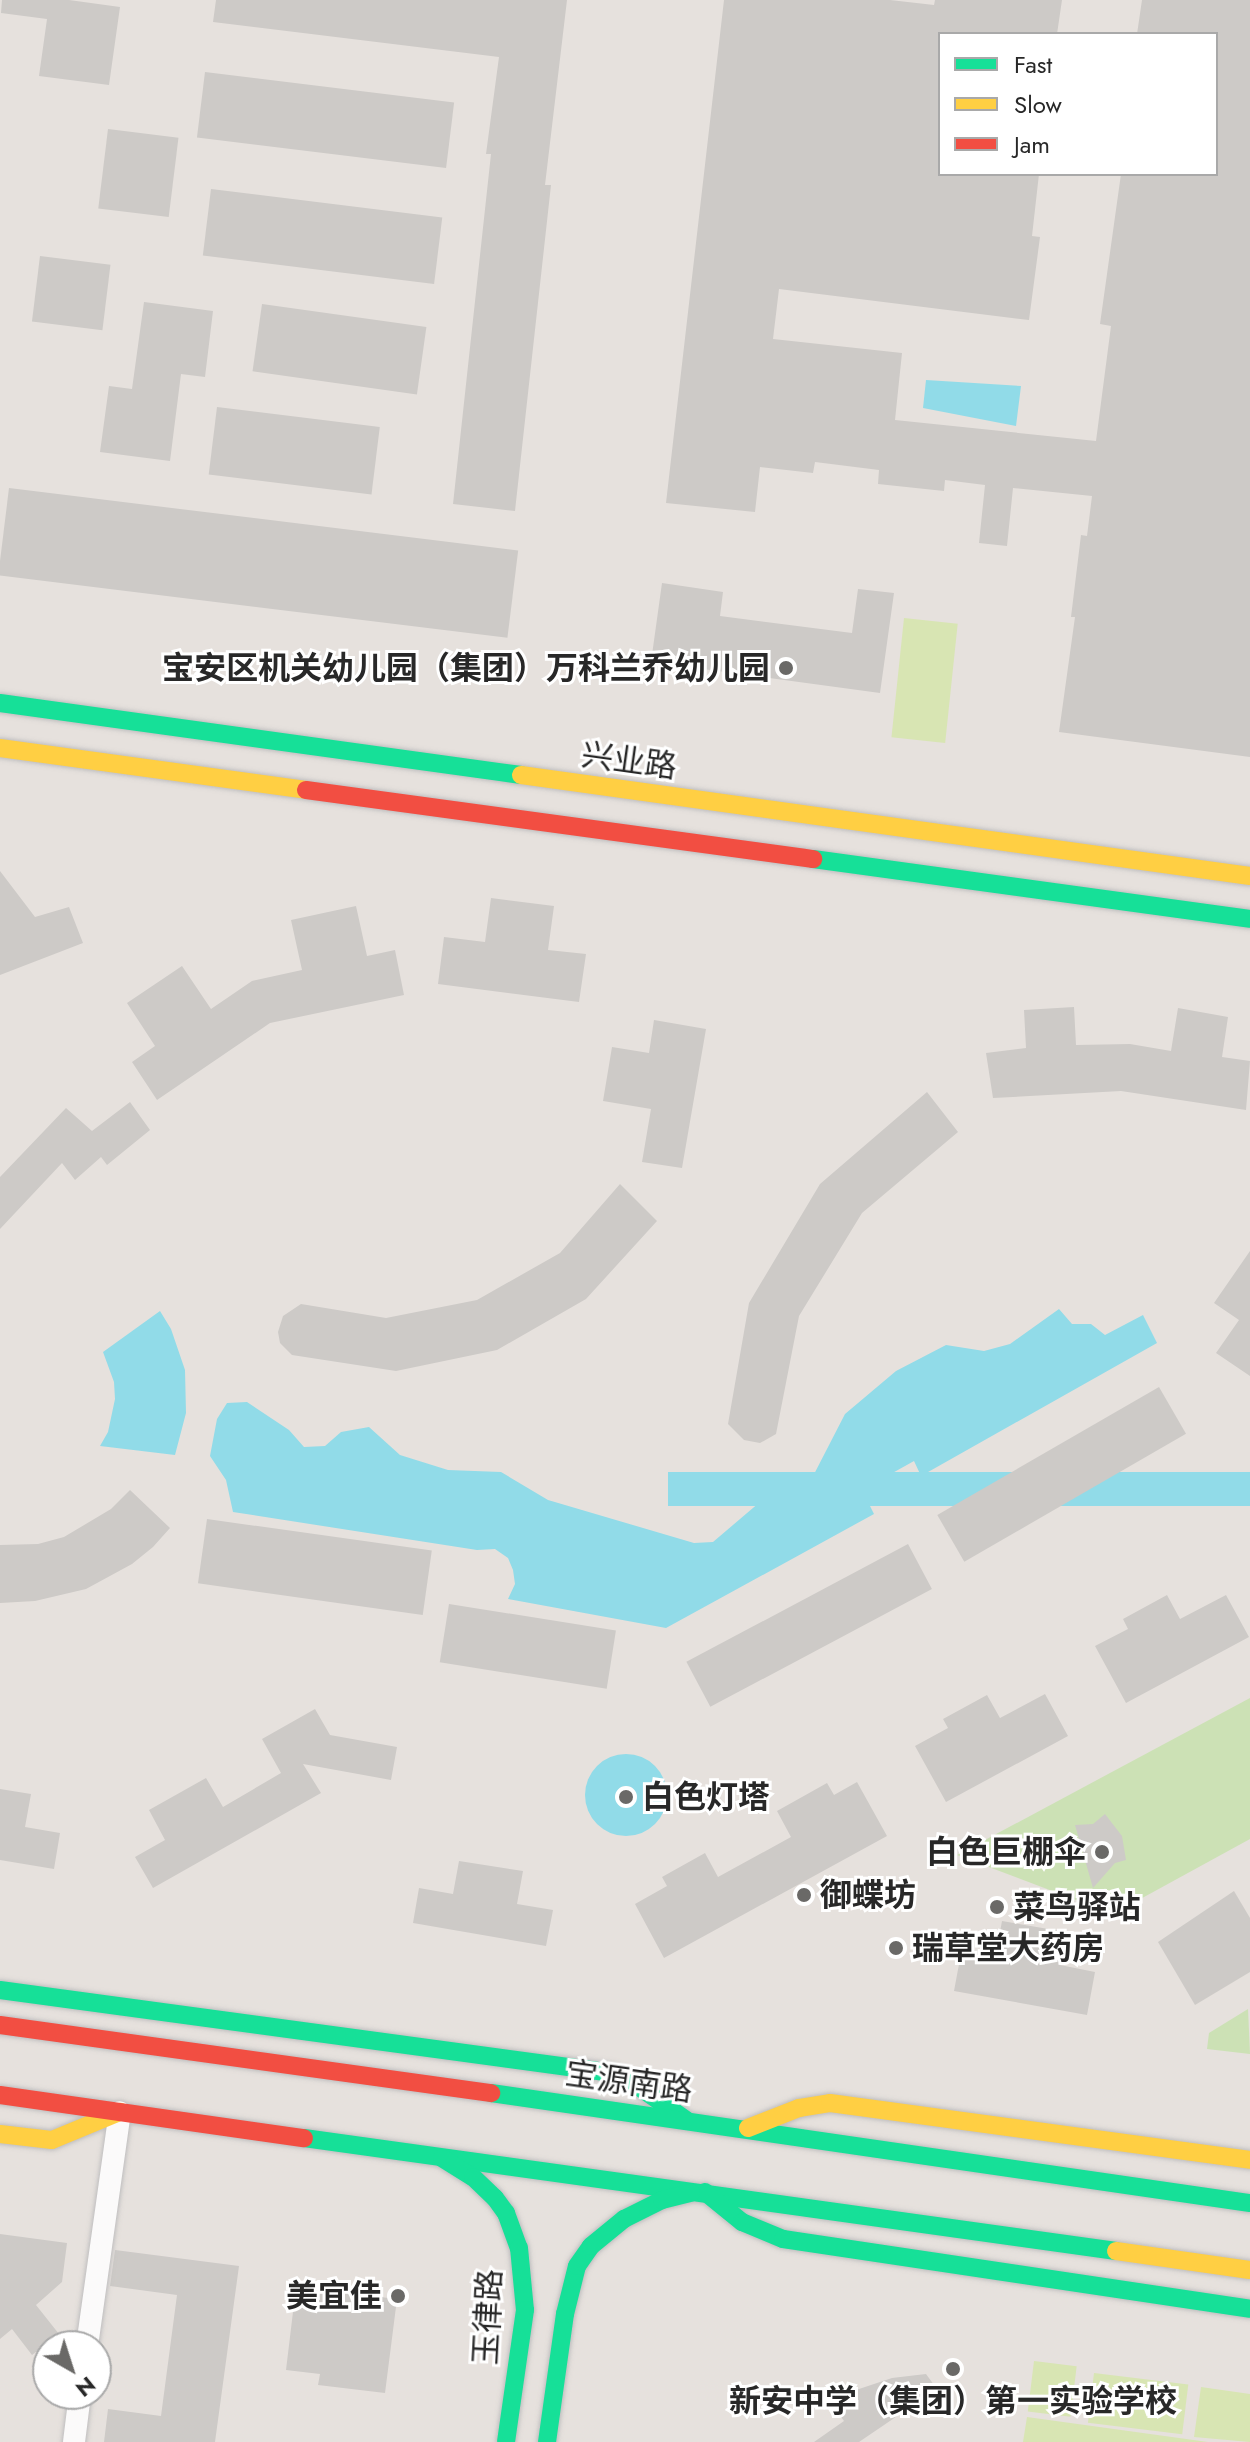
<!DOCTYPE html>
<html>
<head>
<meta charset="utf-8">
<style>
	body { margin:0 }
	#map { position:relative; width:1250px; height:2442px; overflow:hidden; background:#e6e1dd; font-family:Jost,"Noto Sans SC",sans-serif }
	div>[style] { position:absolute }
	.green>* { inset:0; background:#cce1b5 }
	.pitch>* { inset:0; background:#d8e5b3; transform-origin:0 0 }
	.water>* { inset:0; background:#91dbe8; transform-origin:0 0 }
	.round { border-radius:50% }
	.building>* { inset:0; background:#cdcac7; transform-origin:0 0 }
	.roads { filter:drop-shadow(0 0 2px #bfbebf) drop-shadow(0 0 2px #bfbebf) }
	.street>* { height:22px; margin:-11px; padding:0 11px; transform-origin:11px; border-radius:11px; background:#fbfafa }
	.fast>* { height:18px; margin:-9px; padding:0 9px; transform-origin:9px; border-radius:9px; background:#16e098 }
	.slow>* { height:18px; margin:-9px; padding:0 9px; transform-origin:9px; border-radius:9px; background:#ffcf43 }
	.jam>* { height:18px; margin:-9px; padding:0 9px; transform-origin:9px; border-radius:9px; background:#f24e42 }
	.dots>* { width:22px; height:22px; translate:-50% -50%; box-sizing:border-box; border:4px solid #fff; border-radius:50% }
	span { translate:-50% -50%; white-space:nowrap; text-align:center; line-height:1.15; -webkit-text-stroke:6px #fff; paint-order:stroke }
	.poi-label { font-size:32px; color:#282828; font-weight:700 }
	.right { translate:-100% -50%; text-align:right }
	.left { translate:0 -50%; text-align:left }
	.street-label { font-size:32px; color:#282828 }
	.legend { position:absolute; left:938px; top:32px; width:280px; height:144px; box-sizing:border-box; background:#fff; border:2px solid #a9a9a9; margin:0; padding:10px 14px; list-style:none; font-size:24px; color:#282828 }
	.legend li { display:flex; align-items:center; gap:16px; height:40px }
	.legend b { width:40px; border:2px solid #a9a9a9 }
	.north { position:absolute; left:32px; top:2330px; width:80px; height:80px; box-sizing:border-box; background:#fff; border:2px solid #a9a9a9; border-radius:50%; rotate:141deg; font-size:22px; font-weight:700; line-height:32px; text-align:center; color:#282828 }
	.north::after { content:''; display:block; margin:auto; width:28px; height:36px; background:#6a6967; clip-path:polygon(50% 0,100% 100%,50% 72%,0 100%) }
</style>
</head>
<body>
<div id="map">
	<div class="green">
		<i style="clip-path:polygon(1250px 1698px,1250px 1839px,1113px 1914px,957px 1855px)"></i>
		<i style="clip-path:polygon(1248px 2009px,1250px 2054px,1207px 2049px,1209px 2033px)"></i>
	</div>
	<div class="pitch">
		<i style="left:904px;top:618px;width:54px;height:120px;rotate:6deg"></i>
		<i style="left:1034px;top:2361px;width:43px;height:51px;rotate:7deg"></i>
		<i style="left:1094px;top:2373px;width:95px;height:50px;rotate:7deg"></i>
		<i style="clip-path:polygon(1201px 2387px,1250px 2394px,1250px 2442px,1194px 2437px)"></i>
		<i style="clip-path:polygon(1027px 2417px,1208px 2442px,1023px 2442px)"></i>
	</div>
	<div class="water">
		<i style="clip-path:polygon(926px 380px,1021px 386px,1016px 426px,923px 408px)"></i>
		<i style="clip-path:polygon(1059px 1309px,1072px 1324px,1091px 1324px,1105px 1335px,1143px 1315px,1157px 1343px,921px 1476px,914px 1461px,862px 1490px,874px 1514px,666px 1628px,508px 1599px,515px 1584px,513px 1570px,508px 1558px,495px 1549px,477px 1550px,233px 1512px,226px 1480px,210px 1456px,217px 1419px,227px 1403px,247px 1402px,289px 1430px,304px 1447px,325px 1446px,341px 1432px,369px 1427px,400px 1455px,448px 1470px,501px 1472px,548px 1500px,694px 1543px,713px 1542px,760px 1502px,789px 1496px,810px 1482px,845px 1414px,896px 1371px,946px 1345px,984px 1351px,1010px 1344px)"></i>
		<i style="clip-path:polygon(160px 1311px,171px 1329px,185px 1370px,186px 1413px,175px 1455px,100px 1446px,108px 1432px,115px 1399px,114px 1382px,103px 1352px)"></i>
		<i style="left:1250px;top:1472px;width:34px;height:582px;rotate:90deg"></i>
		<i class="round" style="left:585px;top:1754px;width:82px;height:82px"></i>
	</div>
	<div class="building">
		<i style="clip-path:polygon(2px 0,69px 0,120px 7px,109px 85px,39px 76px,47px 19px,1px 13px)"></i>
		<i style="clip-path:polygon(216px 0,567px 0,545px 185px,551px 185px,515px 511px,453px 504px,491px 154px,486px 154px,499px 57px,213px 22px)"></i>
		<i style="clip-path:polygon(724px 0,890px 0,934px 5px,935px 0,1062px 0,1057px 34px,940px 34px,940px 174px,1039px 174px,1032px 236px,1040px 237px,1029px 320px,779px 289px,773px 339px,902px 353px,895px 420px,1096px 441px,1111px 326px,1100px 324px,1121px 174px,1216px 174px,1216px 34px,1137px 34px,1142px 0,1250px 0,1250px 757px,1059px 732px,1075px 617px,1071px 617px,1081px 535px,1087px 536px,1092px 496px,1013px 488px,1007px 546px,979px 543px,985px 485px,945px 480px,944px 491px,878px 484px,879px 470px,815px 462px,813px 473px,760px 467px,755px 512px,666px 503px)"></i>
		<i style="left:205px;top:72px;width:251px;height:66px;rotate:7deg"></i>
		<i style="left:108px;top:129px;width:71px;height:80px;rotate:7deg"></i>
		<i style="left:211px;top:189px;width:233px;height:67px;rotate:7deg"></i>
		<i style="left:40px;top:256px;width:71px;height:66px;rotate:7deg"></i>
		<i style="clip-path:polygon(144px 302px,213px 311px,205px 377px,181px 374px,170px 461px,100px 452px,109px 386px,132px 389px)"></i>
		<i style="left:262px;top:304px;width:166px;height:68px;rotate:8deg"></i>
		<i style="left:217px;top:407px;width:164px;height:68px;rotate:7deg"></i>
		<i style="left:9px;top:488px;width:513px;height:88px;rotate:7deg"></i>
		<i style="clip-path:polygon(662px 583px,723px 592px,720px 616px,852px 633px,858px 589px,894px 593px,880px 693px,651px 662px)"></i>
		<i style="clip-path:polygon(0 871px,35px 917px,69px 907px,83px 943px,0 975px)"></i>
		<i style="clip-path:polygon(491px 898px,554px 906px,548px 950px,586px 954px,579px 1002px,438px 984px,444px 937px,485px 942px)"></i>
		<i style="clip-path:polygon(356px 906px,367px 956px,395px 950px,404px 995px,270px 1023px,157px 1100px,132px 1062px,155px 1046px,127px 1003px,182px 966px,211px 1009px,252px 981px,302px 970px,291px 920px)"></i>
		<i style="clip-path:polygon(1074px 1007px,1076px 1045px,1130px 1044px,1171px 1051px,1178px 1008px,1228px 1017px,1222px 1057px,1250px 1061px,1246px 1110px,1121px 1091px,993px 1098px,986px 1053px,1026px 1048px,1024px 1010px)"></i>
		<i style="clip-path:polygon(654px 1020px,706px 1029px,682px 1168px,642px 1162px,651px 1109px,603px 1101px,612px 1047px,649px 1053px)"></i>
		<i style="clip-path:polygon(927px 1092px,958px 1132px,862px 1213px,799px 1316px,776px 1434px,760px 1443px,744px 1440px,728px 1424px,749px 1303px,820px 1184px)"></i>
		<i style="clip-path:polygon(130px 1102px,150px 1130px,107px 1165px,101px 1157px,75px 1180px,62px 1163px,0 1229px,0 1177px,66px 1108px,92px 1131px)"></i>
		<i style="clip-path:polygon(620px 1184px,657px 1221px,586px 1299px,497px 1350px,396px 1371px,292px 1355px,280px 1343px,278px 1332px,283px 1316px,301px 1304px,386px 1318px,477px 1300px,560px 1253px)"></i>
		<i style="clip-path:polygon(1250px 1251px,1250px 1376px,1216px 1353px,1239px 1320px,1214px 1303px)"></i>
		<i style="left:1159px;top:1387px;width:54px;height:256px;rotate:60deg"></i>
		<i style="clip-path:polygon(130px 1490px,170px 1528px,153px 1547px,132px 1564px,86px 1589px,35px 1601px,0 1603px,0 1545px,38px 1544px,64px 1537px,111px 1509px)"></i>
		<i style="left:207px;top:1519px;width:227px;height:65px;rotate:8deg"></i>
		<i style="left:908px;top:1544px;width:51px;height:251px;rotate:62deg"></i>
		<i style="clip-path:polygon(1167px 1595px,1180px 1619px,1226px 1595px,1249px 1637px,1126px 1703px,1095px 1646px,1128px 1629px,1123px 1619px)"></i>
		<i style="left:449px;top:1604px;width:169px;height:59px;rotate:9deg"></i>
		<i style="clip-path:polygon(1045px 1694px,1068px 1736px,946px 1802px,915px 1746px,948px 1728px,943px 1719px,987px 1695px,1000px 1718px)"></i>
		<i style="clip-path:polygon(315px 1709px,330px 1735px,397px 1747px,391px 1780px,303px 1764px,321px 1793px,153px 1888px,135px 1857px,165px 1840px,149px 1810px,206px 1778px,223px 1807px,281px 1773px,262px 1739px)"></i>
		<i style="clip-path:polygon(857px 1782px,887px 1836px,664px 1958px,635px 1904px,667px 1886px,662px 1877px,705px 1853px,718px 1877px,791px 1837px,777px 1811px,827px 1783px,834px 1795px)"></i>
		<i class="round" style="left:616px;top:1786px;width:20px;height:20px"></i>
		<i style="clip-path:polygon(0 1789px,31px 1794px,25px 1827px,60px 1833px,54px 1869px,0 1860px)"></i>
		<i style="clip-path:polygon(1105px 1814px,1122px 1836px,1126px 1860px,1115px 1863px,1093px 1888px,1075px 1825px,1093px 1824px)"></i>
		<i style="clip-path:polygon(459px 1861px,523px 1871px,517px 1904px,553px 1910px,546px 1946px,413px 1923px,419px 1888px,453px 1894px)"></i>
		<i style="clip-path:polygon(1234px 1891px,1250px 1918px,1250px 1972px,1195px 2005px,1158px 1942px)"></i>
		<i style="clip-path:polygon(1002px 1921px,1066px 1932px,1060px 1965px,1095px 1972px,1087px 2015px,954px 1991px,962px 1948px,996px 1954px)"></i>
		<i style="clip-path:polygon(0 2234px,67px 2243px,62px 2282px,36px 2305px,59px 2334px,32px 2355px,12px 2329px,0 2339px)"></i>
		<i style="clip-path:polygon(115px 2250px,239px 2266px,215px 2442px,104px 2442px,108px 2409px,161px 2416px,177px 2295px,110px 2286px)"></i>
		<i style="clip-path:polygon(296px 2287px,397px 2299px,385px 2393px,318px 2385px,320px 2374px,286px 2370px)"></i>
		<i style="clip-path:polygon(926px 2374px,937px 2389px,859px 2442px,814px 2442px,844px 2421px,833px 2406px,856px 2390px,892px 2378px)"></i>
	</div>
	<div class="roads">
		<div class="street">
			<i style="left:87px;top:2346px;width:236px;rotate:-82deg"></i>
			<i style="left:74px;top:2442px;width:48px;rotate:-82.9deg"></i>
		</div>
		<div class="fast">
			<i style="left:0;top:703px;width:526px;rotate:7.87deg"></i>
			<i style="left:813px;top:859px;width:441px;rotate:7.8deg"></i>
			<i style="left:0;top:1990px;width:618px;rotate:7.72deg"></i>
			<i style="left:612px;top:2073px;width:22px;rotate:24deg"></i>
			<i style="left:632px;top:2082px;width:66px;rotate:35.1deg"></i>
			<i style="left:491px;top:2093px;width:767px;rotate:8.25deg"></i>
			<i style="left:304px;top:2138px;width:820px;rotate:7.92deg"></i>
			<i style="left:442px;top:2158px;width:36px;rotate:32deg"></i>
			<i style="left:473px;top:2177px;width:30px;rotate:44deg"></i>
			<i style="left:495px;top:2198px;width:19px;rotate:54deg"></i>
			<i style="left:506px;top:2213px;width:37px;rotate:70deg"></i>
			<i style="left:519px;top:2248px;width:62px;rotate:84.5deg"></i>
			<i style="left:525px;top:2310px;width:133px;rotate:98.2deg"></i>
			<i style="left:705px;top:2192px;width:48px;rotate:39deg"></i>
			<i style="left:742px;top:2222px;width:44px;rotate:22.5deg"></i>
			<i style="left:783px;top:2239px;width:472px;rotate:8.5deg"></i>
			<i style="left:547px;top:2442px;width:129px;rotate:-82deg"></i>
			<i style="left:565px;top:2314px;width:49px;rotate:-76deg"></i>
			<i style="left:577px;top:2266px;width:24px;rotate:-55deg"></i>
			<i style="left:591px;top:2246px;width:43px;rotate:-39.3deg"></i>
			<i style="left:624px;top:2219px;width:42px;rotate:-26.6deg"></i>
			<i style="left:662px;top:2200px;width:30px;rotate:-14deg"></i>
		</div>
		<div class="slow">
			<i style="left:0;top:748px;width:309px;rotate:7.8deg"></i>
			<i style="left:521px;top:775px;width:736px;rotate:7.89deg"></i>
			<i style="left:748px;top:2128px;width:55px;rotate:-21.4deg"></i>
			<i style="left:799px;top:2108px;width:31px;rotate:-9deg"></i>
			<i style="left:830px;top:2103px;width:424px;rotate:7.7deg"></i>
			<i style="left:0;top:2134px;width:52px;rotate:6.6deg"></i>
			<i style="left:52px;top:2140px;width:74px;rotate:-22.4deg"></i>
			<i style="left:1116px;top:2251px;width:135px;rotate:8.1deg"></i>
		</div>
		<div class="jam">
			<i style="left:306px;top:790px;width:512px;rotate:7.75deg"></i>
			<i style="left:0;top:2025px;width:496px;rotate:7.9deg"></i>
			<i style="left:0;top:2095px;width:307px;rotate:8.1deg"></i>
		</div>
	</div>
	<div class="dots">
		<i style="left:786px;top:668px;background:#6a6967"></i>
		<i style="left:626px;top:1797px;background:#6a6967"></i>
		<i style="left:1102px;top:1852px;background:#6a6967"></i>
		<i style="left:804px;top:1895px;background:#6a6967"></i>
		<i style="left:997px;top:1907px;background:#6a6967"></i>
		<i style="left:896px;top:1948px;background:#6a6967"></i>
		<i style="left:398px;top:2296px;background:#6a6967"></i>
		<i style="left:953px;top:2369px;background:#6a6967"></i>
	</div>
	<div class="poi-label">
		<span class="right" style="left:770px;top:668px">宝安区机关幼儿园（集团）万科兰乔幼儿园</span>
		<span class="left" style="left:642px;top:1797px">白色灯塔</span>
		<span class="right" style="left:1086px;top:1852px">白色巨棚伞</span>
		<span class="left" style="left:820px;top:1895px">御蝶坊</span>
		<span class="left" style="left:1013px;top:1907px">菜鸟驿站</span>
		<span class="left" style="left:912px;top:1948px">瑞草堂大药房</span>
		<span class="right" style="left:382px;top:2296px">美宜佳</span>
		<span style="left:953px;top:2401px">新安中学（集团）第一实验学校</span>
	</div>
	<div class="street-label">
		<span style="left:629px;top:761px;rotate:8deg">兴业路</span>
		<span style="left:629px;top:2082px;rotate:8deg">宝源南路</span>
		<span style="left:488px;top:2317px;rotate:-87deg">玉律路</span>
	</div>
	<ul class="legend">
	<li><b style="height:10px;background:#16e098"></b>Fast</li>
	<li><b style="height:10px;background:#ffcf43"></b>Slow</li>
	<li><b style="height:10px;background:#f24e42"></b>Jam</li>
	</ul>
	<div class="north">N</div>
</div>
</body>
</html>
